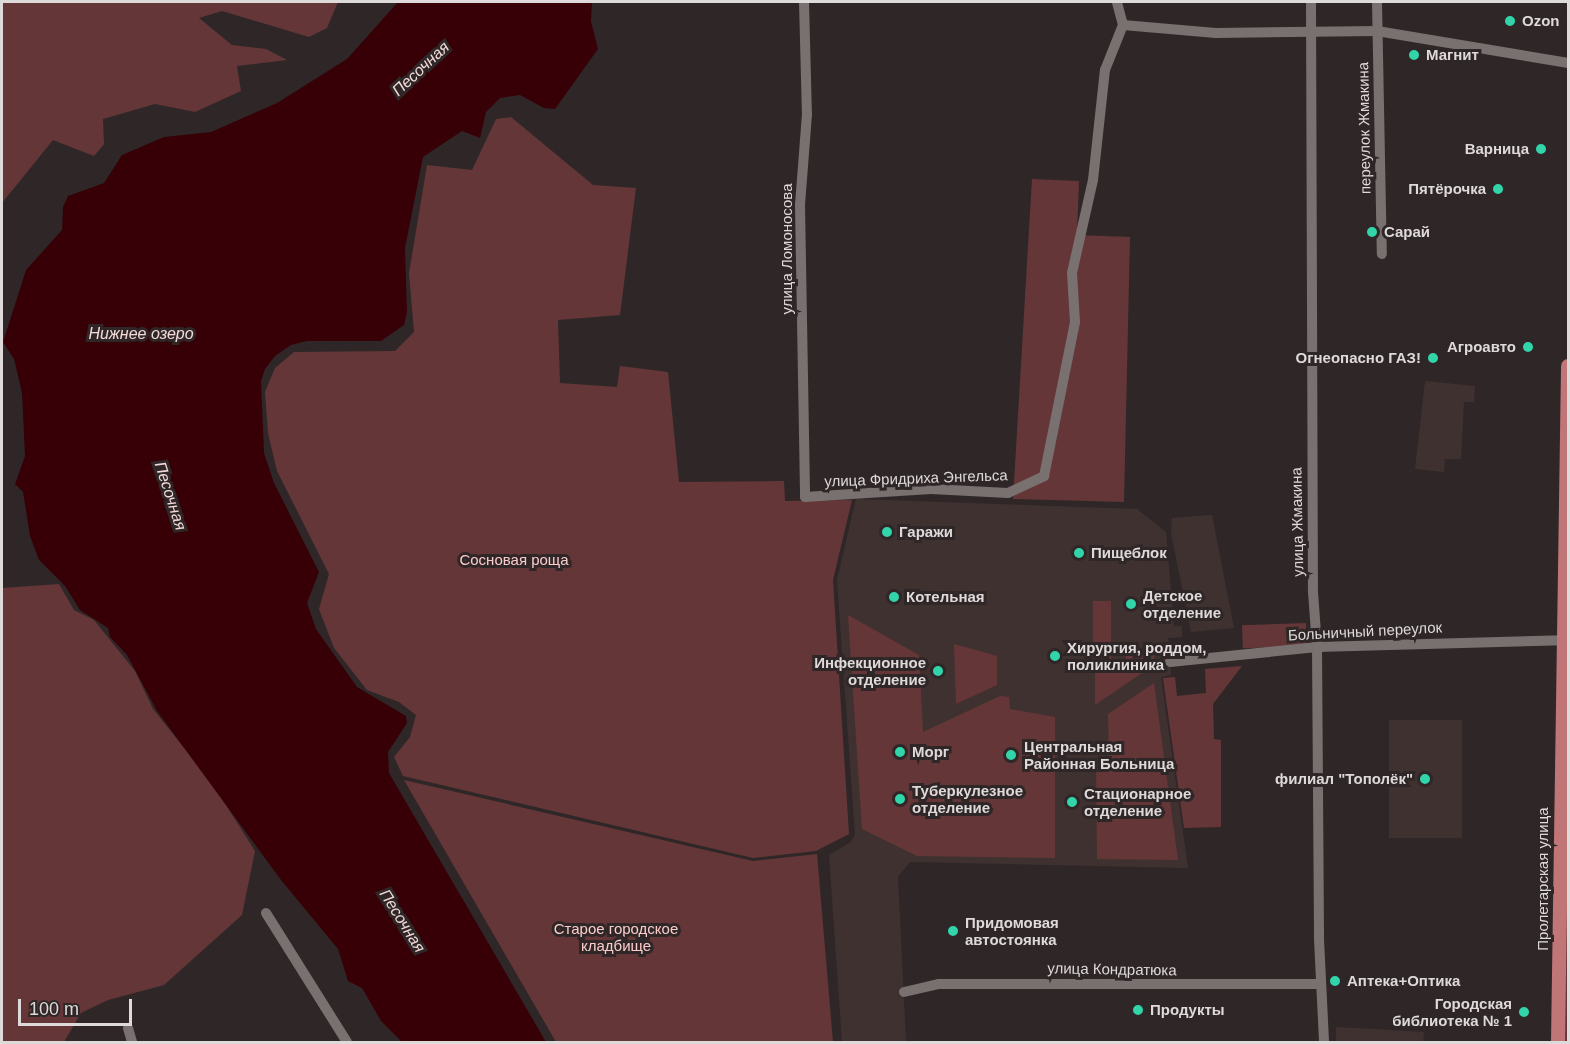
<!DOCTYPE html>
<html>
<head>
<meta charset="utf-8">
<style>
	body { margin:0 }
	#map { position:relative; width:1570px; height:1044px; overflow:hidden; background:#2f2727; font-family:Helvetica,sans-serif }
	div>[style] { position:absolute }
	.built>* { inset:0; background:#403131; transform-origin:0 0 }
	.green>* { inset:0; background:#653637; transform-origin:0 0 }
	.water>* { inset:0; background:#370007 }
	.minor>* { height:10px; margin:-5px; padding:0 5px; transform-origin:5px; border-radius:5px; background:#797070 }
	.major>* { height:14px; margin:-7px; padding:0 7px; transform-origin:7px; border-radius:7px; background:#c07577 }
	.dots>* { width:16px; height:16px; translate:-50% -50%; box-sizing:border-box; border:3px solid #2f2727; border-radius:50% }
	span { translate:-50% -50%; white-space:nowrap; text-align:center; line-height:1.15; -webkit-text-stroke:6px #2f2727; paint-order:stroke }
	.poi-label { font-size:15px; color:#dfdada; font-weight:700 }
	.left { translate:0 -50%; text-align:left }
	.right { translate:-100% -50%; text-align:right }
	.street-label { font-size:15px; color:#dfdada }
	.park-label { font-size:15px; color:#fbcbca }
	.water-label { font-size:16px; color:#f3dad9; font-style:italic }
	.frame { position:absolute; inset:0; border:3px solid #dfdada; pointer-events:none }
	.scale { position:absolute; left:18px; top:999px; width:114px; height:27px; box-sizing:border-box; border:3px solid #dfdada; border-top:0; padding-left:8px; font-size:18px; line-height:21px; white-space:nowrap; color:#dfdada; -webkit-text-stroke:4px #2f2727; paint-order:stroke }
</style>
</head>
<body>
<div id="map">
	<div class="built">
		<i style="clip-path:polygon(1425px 381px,1475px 386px,1474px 402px,1464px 402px,1461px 459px,1445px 459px,1444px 472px,1415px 469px)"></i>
		<i style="clip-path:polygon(856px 499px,1137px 509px,1166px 532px,1174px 626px,1182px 626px,1182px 637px,1168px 638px,1171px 675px,1161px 677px,1188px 868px,910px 862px,898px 877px,906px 1042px,842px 1042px,829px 855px,851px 842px,855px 834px,837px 580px)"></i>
		<i style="clip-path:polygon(1212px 515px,1234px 628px,1191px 632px,1171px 533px,1172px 518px)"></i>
		<i style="left:1389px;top:720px;width:73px;height:118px"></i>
		<i style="clip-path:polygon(1336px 1027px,1424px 1032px,1423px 1042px,1336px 1042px)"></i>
	</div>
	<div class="green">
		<i style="clip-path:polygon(2px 2px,338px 2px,327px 28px,309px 37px,222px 11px,199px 18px,232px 45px,266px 49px,287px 60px,237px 66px,241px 91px,195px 112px,155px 104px,103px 119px,104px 144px,94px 156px,53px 140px,2px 203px)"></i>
		<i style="clip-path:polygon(511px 117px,593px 185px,636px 188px,620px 315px,558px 320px,560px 383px,617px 387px,620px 366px,668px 372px,679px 482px,784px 481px,785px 501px,852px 500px,833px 580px,849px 834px,816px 851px,753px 858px,403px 776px,394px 757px,410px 737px,416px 715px,399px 702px,367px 690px,334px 648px,319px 609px,329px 574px,277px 471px,268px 433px,265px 392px,275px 368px,294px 352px,395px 351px,414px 332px,409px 273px,427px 165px,472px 170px,496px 119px)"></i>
		<i style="clip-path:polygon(1032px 179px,1079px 181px,1077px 235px,1130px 237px,1124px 502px,1013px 499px)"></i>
		<i style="clip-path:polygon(59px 584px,74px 610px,94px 620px,135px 671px,153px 709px,212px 783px,255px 851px,242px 915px,164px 985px,108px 1000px,81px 1013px,64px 1042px,2px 1042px,2px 588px)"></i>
		<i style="left:1111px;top:601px;width:61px;height:18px;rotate:90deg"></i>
		<i style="clip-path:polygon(848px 615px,919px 655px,923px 732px,1000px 696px,1009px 697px,1010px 709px,1055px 717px,1055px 858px,917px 856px,862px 829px)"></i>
		<i style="left:1306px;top:623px;width:23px;height:64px;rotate:88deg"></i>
		<i style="clip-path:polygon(954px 644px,997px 656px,997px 685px,956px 704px)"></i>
		<i style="left:1154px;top:648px;width:13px;height:28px;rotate:90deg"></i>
		<i style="clip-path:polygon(1242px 666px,1213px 704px,1214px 739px,1221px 740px,1221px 827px,1184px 828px,1163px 678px,1175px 677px,1177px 696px,1206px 693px,1205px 669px)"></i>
		<i style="clip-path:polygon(1148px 669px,1095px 705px,1095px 670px)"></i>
		<i style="clip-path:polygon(1154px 683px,1178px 860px,1097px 859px,1096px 760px,1109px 759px,1108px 714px)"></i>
		<i style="clip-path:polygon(404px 780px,753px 861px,817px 854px,833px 1042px,556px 1042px)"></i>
		<i style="clip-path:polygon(1566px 810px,1568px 1042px,1563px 1042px)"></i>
	</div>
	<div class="water">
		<i style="clip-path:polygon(398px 2px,592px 2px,591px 21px,598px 49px,555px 109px,544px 108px,520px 95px,500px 98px,486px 112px,480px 138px,462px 131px,423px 157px,405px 248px,407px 312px,404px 325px,381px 341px,307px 341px,291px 345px,275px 356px,265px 369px,261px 381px,264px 453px,274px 483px,319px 572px,307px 603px,316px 629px,357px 687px,406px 716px,407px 723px,388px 752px,389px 773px,546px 1042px,402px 1042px,381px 1021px,362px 988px,348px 981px,338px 949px,281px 880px,157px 711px,127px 655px,110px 637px,108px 628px,80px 610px,65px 586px,39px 560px,30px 536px,23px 492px,15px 484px,25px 456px,22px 393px,14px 359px,3px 342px,26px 270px,62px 230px,63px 207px,68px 196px,104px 183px,122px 155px,164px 137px,211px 132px,277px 103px,347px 59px)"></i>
	</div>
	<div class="minor">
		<i style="left:804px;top:2px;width:112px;rotate:88.5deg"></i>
		<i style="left:807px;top:114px;width:91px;rotate:94.4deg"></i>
		<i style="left:800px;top:205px;width:292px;rotate:89deg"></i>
		<i style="left:805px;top:497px;width:126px;rotate:-3.6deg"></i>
		<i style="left:931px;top:489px;width:77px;rotate:3deg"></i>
		<i style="left:1008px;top:493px;width:40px;rotate:-25deg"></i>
		<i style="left:1044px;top:476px;width:157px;rotate:-78.6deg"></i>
		<i style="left:1075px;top:322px;width:49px;rotate:-93.5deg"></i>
		<i style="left:1072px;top:273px;width:95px;rotate:-77.3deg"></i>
		<i style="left:1093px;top:180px;width:111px;rotate:-83.8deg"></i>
		<i style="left:1105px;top:70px;width:48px;rotate:-68.2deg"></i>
		<i style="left:1123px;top:25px;width:24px;rotate:-105deg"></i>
		<i style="left:1311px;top:2px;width:590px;rotate:89.81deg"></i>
		<i style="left:1313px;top:592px;width:55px;rotate:85.8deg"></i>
		<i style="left:1317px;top:647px;width:292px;rotate:89.6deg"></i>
		<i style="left:1319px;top:939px;width:103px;rotate:87.2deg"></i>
		<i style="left:1377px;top:2px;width:252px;rotate:88.9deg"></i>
		<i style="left:1123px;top:25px;width:93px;rotate:4.9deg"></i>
		<i style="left:1216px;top:33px;width:161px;rotate:-0.7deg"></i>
		<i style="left:1377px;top:31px;width:194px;rotate:9.5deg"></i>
		<i style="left:1170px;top:662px;width:148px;rotate:-5.8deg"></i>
		<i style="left:1317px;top:647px;width:245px;rotate:-1.6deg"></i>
		<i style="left:266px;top:913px;width:152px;rotate:57.9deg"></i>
		<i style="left:904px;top:992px;width:36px;rotate:-13deg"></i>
		<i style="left:939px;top:984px;width:381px"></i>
		<i style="left:128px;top:1028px;width:15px;rotate:74deg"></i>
	</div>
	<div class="major">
		<i style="left:1558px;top:1042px;width:676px;rotate:-89.15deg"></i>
	</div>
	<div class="dots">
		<i style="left:1510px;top:21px;background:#32d4a9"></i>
		<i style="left:1414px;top:55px;background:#32d4a9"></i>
		<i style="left:1541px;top:149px;background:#32d4a9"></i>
		<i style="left:1498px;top:189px;background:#32d4a9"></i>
		<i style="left:1372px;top:232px;background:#32d4a9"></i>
		<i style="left:1528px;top:347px;background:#32d4a9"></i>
		<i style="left:1433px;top:358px;background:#32d4a9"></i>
		<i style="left:887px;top:532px;background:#32d4a9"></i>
		<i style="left:1079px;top:553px;background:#32d4a9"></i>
		<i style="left:894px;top:597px;background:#32d4a9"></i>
		<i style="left:1131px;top:604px;background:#32d4a9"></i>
		<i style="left:1055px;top:656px;background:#32d4a9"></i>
		<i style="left:938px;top:671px;background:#32d4a9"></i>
		<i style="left:900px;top:752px;background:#32d4a9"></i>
		<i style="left:1011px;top:755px;background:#32d4a9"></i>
		<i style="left:1425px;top:779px;background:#32d4a9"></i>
		<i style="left:900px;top:799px;background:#32d4a9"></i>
		<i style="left:1072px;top:802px;background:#32d4a9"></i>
		<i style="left:953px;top:931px;background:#32d4a9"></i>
		<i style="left:1335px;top:981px;background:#32d4a9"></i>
		<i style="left:1138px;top:1010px;background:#32d4a9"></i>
		<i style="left:1524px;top:1012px;background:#32d4a9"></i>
	</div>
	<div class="poi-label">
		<span class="left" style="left:1522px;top:21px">Ozon</span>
		<span class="left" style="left:1426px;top:55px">Магнит</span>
		<span class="right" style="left:1529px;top:149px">Варница</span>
		<span class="right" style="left:1486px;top:189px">Пятёрочка</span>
		<span class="left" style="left:1384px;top:232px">Сарай</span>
		<span class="right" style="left:1516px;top:347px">Агроавто</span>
		<span class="right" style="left:1421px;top:358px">Огнеопасно ГАЗ!</span>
		<span class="left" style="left:899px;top:532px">Гаражи</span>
		<span class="left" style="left:1091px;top:553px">Пищеблок</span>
		<span class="left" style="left:1143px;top:604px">Детское<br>отделение</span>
		<span class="left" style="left:906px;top:597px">Котельная</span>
		<span class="left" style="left:1067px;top:656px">Хирургия, роддом,<br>поликлиника</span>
		<span class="right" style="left:926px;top:671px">Инфекционное<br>отделение</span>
		<span class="left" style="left:1024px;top:755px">Центральная<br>Районная Больница</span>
		<span class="left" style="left:912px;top:752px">Морг</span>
		<span class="right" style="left:1413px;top:779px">филиал "Тополёк"</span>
		<span class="left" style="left:912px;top:799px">Туберкулезное<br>отделение</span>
		<span class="left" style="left:1084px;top:802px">Стационарное<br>отделение</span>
		<span class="left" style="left:965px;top:931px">Придомовая<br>автостоянка</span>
		<span class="left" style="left:1347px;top:981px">Аптека+Оптика</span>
		<span class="right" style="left:1512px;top:1012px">Городская<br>библиотека № 1</span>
		<span class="left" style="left:1150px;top:1010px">Продукты</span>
	</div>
	<div class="street-label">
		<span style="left:1364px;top:128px;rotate:-91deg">переулок Жмакина</span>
		<span style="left:787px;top:249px;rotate:-90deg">улица Ломоносова</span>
		<span style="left:916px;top:478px;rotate:-2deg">улица Фридриха Энгельса</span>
		<span style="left:1297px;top:522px;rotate:-91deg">улица Жмакина</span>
		<span style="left:1365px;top:631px;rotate:-3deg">Больничный переулок</span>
		<span style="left:1543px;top:879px;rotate:-90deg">Пролетарская улица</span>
		<span style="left:1112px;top:969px;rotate:1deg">улица Кондратюка</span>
	</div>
	<div class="park-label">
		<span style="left:514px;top:560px">Сосновая роща</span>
		<span style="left:616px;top:937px">Старое городское<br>кладбище</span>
	</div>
	<div class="water-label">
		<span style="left:421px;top:69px;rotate:-43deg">Песочная</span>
		<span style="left:141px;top:334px">Нижнее озеро</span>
		<span style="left:170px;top:496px;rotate:72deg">Песочная</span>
		<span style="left:402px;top:921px;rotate:58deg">Песочная</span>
	</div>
	<div class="frame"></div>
	<div class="scale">100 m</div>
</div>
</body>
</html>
